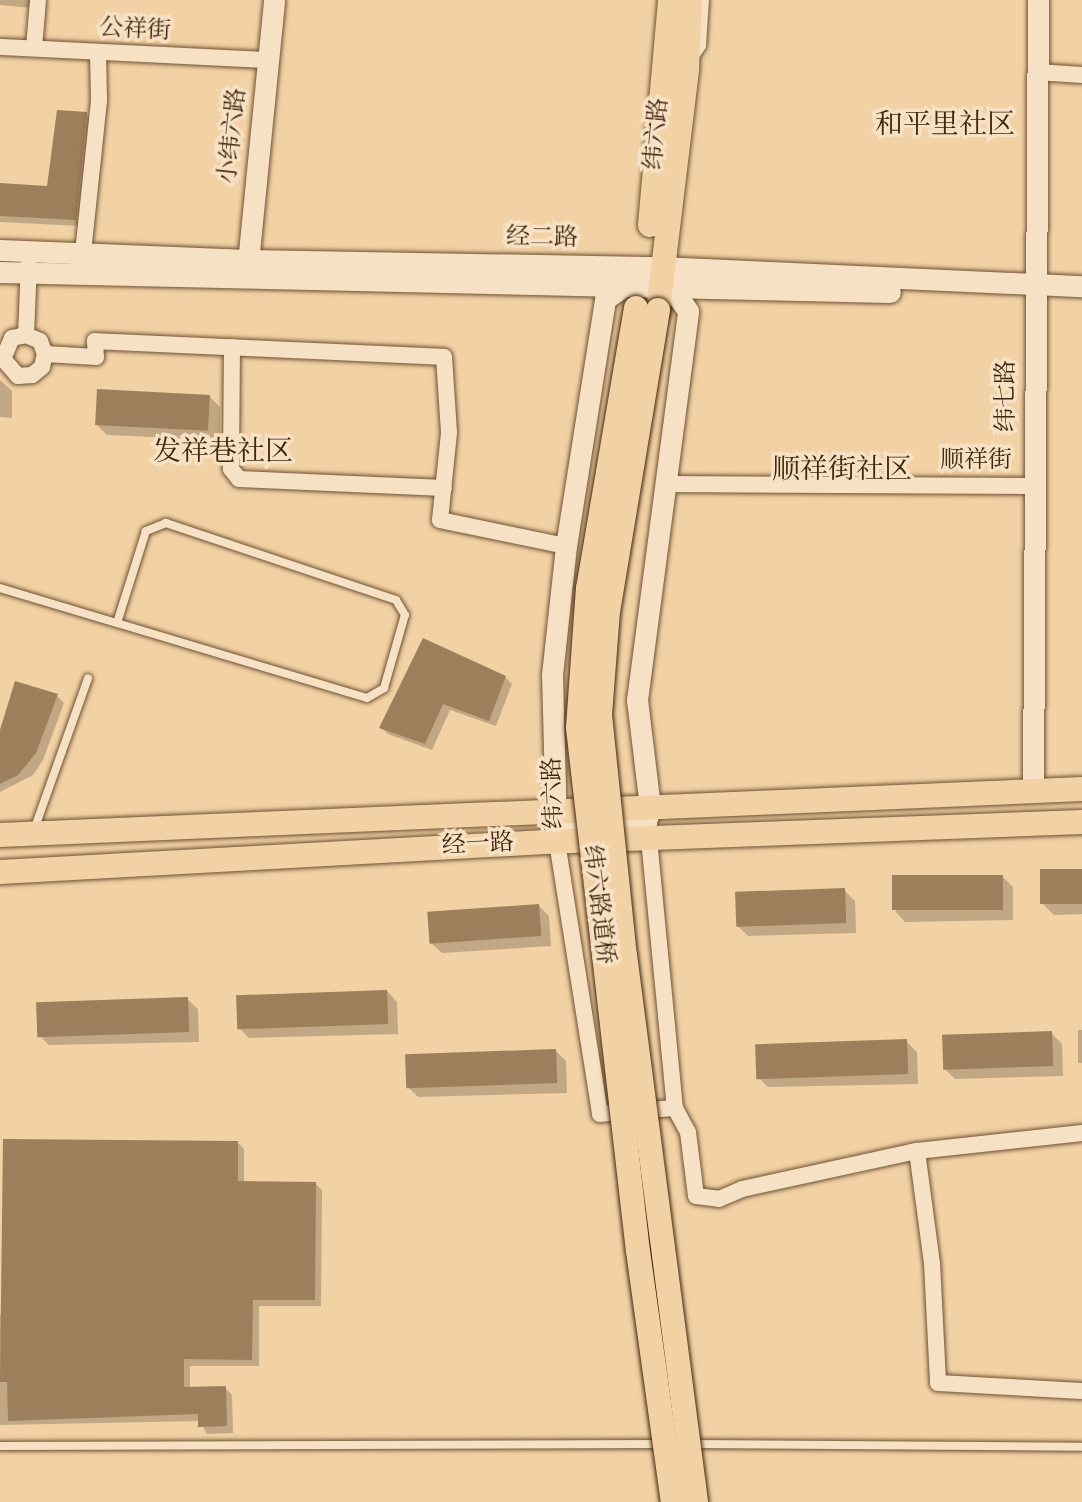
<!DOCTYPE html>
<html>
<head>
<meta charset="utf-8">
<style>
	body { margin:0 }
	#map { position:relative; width:1082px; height:1502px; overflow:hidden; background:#f2d1a4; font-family:"Old Standard TT","Noto Serif SC",serif }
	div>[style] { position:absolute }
	.shadow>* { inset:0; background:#0003; transform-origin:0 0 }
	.building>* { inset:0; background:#9d7f5c; transform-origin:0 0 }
	.roads { filter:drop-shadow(0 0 2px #6d5233) drop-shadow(0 0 2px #6d5233) }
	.lane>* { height:8px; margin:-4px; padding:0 4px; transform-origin:4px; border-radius:4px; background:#f7e1c4 }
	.street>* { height:16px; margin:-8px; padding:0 8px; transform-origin:8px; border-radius:8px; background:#f7e1c4 }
	.secondary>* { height:21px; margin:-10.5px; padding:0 10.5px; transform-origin:10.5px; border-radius:10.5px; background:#f7e1c4 }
	.primary>* { height:24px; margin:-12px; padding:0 12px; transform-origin:12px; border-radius:12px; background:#f2d1a4 }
	.bridges { filter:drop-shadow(0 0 2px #41270d) drop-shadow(0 0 2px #41270d) }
	.primary-bridge>* { height:24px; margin:-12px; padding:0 12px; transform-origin:12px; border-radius:12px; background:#f2d1a4 }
	span { translate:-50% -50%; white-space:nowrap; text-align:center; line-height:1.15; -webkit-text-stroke:7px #f7e1c4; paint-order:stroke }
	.street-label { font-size:24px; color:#41270d }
	.quarter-label { font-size:28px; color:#41270d }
</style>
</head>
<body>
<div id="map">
	<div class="shadow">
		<i style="clip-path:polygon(0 0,33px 0,32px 8px,0 5px)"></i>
		<i style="clip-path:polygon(86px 114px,93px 121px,82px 226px,0 222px,0 185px,49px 188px)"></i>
		<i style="clip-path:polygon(0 380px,12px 391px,12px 418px,0 417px)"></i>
		<i style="clip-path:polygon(209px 396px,220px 407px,220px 440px,107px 435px,96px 424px)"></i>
		<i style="clip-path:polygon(505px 677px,512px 684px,496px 726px,450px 710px,432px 750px,388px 734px,381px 728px)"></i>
		<i style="clip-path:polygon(57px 696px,64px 703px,43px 760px,33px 775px,0 792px,0 736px)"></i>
		<i style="clip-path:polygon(1082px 871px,1082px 914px,1054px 915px,1043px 904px)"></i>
		<i style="clip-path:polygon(1002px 876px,1013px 887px,1013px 920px,905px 922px,895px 911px)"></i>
		<i style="clip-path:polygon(844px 890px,855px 901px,856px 933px,748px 936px,737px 925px)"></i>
		<i style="clip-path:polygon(538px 905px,549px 916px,551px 946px,442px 953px,431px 943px)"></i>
		<i style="clip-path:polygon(387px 991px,397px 1002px,398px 1034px,249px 1038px,238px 1027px)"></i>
		<i style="clip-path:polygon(187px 999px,198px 1009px,199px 1042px,49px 1045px,38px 1034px)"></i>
		<i style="left:1078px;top:1030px;width:4px;height:33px"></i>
		<i style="clip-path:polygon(1051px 1033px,1062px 1044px,1063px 1076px,955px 1079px,944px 1068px)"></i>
		<i style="clip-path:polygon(906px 1041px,917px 1052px,918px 1084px,768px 1087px,758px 1077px)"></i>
		<i style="clip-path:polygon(555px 1050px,566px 1061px,567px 1093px,418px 1097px,407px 1086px)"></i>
		<i style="clip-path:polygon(237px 1142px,244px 1149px,244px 1183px,315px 1183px,322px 1190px,321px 1306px,259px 1306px,259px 1366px,190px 1366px,190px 1389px,225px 1388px,232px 1395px,233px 1433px,207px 1434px,200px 1421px,0 1425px,0 1315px)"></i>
	</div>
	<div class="building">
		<i style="clip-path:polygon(57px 110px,87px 112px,76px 220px,0 216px,0 183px,47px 186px)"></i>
		<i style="left:97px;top:389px;width:113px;height:36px;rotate:3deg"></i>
		<i style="clip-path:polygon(423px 638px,506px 676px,489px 721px,443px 704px,425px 744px,379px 728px)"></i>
		<i style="clip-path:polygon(15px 681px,58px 694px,36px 753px,18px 775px,0 784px,0 730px)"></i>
		<i style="left:1082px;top:869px;width:35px;height:42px;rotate:90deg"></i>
		<i style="left:1003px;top:875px;width:35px;height:111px;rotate:90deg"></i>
		<i style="left:845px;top:888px;width:35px;height:110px;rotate:88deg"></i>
		<i style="left:539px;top:904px;width:32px;height:112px;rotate:86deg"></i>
		<i style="left:387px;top:990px;width:34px;height:151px;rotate:88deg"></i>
		<i style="left:188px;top:997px;width:35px;height:152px;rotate:88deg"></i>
		<i style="left:1052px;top:1031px;width:35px;height:110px;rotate:88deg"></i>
		<i style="left:907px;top:1039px;width:35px;height:152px;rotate:88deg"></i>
		<i style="left:556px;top:1049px;width:34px;height:151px;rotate:88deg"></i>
		<i style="clip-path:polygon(3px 1139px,238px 1141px,238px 1181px,316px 1182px,315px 1300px,253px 1300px,252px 1360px,184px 1359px,184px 1387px,226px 1386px,227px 1426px,198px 1427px,198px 1414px,8px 1421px,7px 1382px,0 1382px)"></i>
	</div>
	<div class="roads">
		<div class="lane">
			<i style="left:694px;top:58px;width:14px;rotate:-56deg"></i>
			<i style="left:702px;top:46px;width:46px;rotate:-86.3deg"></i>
			<i style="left:0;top:588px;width:122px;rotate:16.7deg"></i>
			<i style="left:117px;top:623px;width:261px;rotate:16.7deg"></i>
			<i style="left:367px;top:698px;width:20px;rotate:-30deg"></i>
			<i style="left:384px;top:688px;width:76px;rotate:-74deg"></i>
			<i style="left:405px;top:615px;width:17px;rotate:-121deg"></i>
			<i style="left:396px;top:600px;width:243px;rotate:-161.5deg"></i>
			<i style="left:166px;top:523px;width:22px;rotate:158deg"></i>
			<i style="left:146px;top:531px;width:96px;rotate:107.5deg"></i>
			<i style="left:34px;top:830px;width:161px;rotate:-70.4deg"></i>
			<i style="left:693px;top:1444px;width:389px;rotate:0.4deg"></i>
			<i style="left:0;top:1446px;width:663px;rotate:-0.17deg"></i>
		</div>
		<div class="street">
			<i style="left:0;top:47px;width:268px;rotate:2.8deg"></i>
			<i style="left:34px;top:48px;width:48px;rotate:-85.2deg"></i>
			<i style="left:1037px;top:72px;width:45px;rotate:3.8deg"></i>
			<i style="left:83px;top:253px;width:154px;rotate:-84deg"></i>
			<i style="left:99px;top:100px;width:48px;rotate:-91.2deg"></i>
			<i style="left:26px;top:335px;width:15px;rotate:23deg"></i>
			<i style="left:40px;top:341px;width:14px;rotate:69deg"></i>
			<i style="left:45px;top:354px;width:13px;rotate:103deg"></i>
			<i style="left:42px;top:367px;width:13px;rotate:141deg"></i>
			<i style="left:32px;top:375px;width:14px;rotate:176deg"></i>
			<i style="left:18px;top:376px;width:23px;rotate:-131deg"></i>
			<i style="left:3px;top:359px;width:23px;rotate:-67deg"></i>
			<i style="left:12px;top:338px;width:14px;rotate:-12deg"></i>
			<i style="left:26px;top:335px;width:71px;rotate:-87.6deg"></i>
			<i style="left:232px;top:347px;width:122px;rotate:90.5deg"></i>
			<i style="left:231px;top:469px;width:13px;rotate:51deg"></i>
			<i style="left:239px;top:479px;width:205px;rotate:2.5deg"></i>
			<i style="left:45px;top:354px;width:51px;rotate:3.4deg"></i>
			<i style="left:96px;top:357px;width:16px;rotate:-94deg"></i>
			<i style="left:95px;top:341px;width:349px;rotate:2.6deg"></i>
			<i style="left:444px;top:357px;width:76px;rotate:86.2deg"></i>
			<i style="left:449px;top:433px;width:87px;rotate:95.9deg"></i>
			<i style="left:440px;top:520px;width:129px;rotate:11.7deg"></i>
			<i style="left:665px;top:484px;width:369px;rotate:0.3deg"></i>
			<i style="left:649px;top:839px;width:270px;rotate:84.5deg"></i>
			<i style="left:675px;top:1108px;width:27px;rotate:62deg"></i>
			<i style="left:688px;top:1132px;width:64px;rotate:82.9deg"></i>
			<i style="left:696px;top:1196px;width:23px;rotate:7deg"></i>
			<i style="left:719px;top:1199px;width:25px;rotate:-23deg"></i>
			<i style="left:742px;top:1189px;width:179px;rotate:-12.3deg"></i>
			<i style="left:917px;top:1151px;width:166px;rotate:-6.2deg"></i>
			<i style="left:557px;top:842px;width:275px;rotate:81deg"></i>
			<i style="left:600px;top:1114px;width:75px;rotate:-4.6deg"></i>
			<i style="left:917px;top:1151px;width:113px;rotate:82.4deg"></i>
			<i style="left:932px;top:1263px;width:120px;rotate:87.1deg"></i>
			<i style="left:938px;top:1383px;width:144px;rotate:3.2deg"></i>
		</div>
		<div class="secondary">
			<i style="left:0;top:250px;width:248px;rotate:2.3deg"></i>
			<i style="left:248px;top:260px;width:412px;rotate:1deg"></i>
			<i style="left:660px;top:267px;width:422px;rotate:2.6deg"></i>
			<i style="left:0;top:272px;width:890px;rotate:1.29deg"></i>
			<i style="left:247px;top:272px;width:273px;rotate:-84.3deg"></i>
			<i style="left:1033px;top:791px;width:791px;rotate:-89.64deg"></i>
			<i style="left:556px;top:825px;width:150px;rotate:-91.5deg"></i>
			<i style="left:552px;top:675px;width:130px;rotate:-83.8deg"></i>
			<i style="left:566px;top:546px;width:250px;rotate:-81deg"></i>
			<i style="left:605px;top:299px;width:25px;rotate:-34deg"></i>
			<i style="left:557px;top:842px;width:19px;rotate:-65deg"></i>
			<i style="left:565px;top:825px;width:81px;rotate:-2.1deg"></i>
			<i style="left:646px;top:822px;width:16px;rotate:-75deg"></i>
			<i style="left:650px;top:807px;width:108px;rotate:-96.9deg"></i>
			<i style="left:637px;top:700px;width:392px;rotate:-82.5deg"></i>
			<i style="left:688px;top:311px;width:40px;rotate:-124.9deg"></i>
		</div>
		<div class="primary">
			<i style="left:650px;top:225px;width:226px;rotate:-84.9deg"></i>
			<i style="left:658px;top:310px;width:243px;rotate:-83.1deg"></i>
			<i style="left:687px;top:69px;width:69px;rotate:-87.5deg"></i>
			<i style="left:0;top:835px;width:1083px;rotate:-2.43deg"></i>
			<i style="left:0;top:872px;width:546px;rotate:-3.15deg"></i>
			<i style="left:545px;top:842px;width:537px;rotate:-2.13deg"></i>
		</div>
	</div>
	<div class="bridges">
		<div class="primary-bridge">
			<i style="left:636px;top:308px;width:284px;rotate:99.7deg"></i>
			<i style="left:588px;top:588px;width:140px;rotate:94.1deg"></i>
			<i style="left:578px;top:728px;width:526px;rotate:83.46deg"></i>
			<i style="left:638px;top:1251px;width:253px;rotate:82.1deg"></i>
			<i style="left:658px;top:310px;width:305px;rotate:99.4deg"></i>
			<i style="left:608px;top:611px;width:104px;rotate:94.4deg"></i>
			<i style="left:600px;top:715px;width:241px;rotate:84.1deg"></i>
			<i style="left:625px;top:955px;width:552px;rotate:82.6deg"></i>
		</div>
	</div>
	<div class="street-label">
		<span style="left:135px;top:31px;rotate:3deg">公祥街</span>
		<span style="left:658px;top:134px;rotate:-85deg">纬六路</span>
		<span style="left:234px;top:136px;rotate:-84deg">小纬六路</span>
		<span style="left:542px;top:239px;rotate:1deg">经二路</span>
		<span style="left:1008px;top:396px;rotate:-90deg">纬七路</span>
		<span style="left:976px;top:462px">顺祥街</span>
		<span style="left:555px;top:793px;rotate:-92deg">纬六路</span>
		<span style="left:478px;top:846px;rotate:-3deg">经一路</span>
		<span style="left:597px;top:905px;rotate:83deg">纬六路道桥</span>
	</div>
	<div class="quarter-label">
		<span style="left:945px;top:126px">和平里社区</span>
		<span style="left:223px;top:453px">发祥巷社区</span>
		<span style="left:842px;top:471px">顺祥街社区</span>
	</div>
</div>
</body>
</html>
